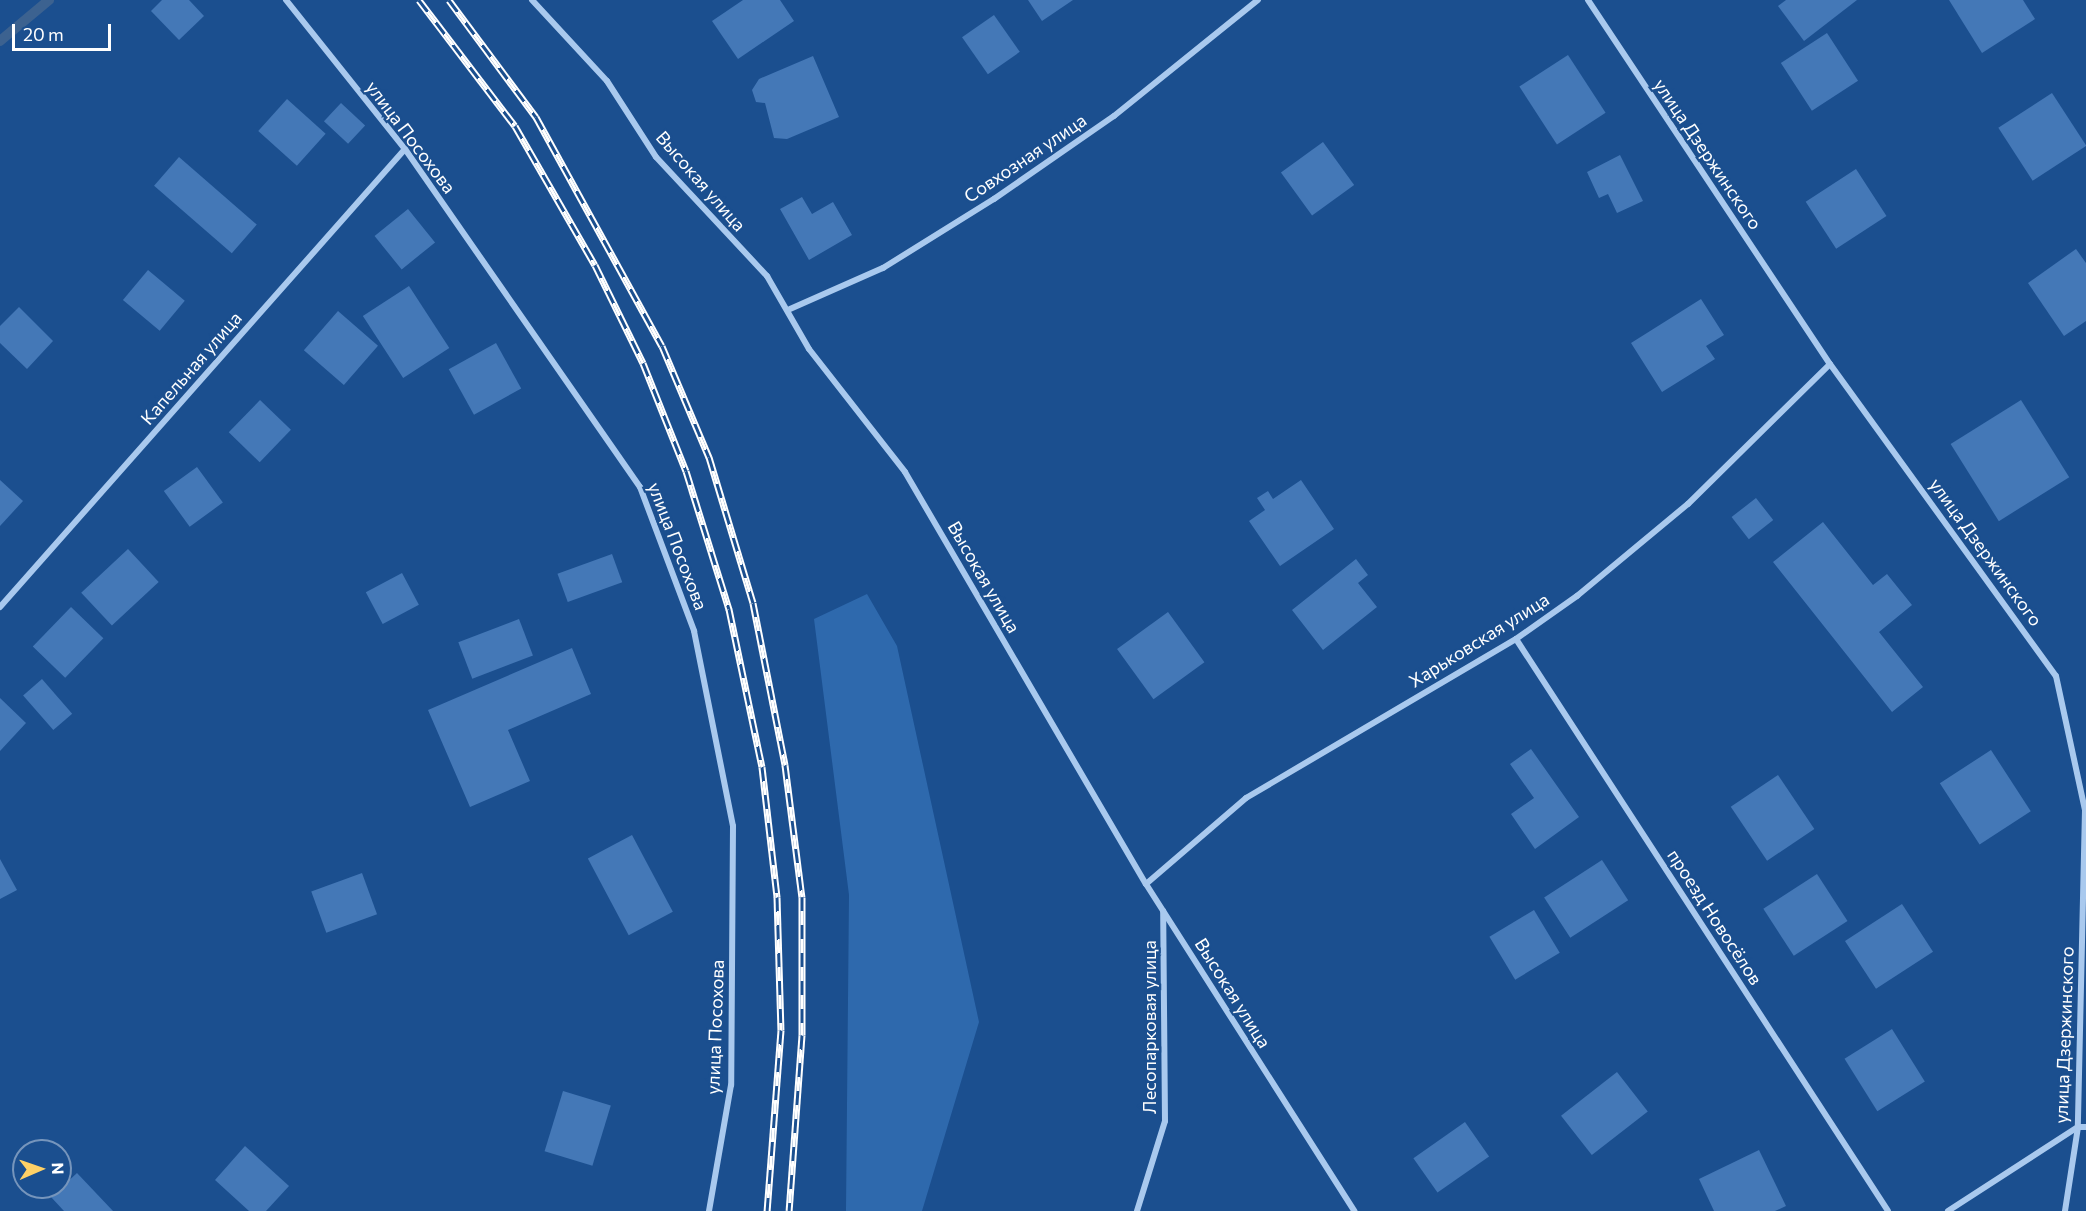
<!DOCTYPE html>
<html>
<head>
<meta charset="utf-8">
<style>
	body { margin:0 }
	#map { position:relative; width:2086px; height:1211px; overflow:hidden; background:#1b4f8f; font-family:Commissioner,sans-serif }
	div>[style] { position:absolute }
	.green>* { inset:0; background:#2e69ad }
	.stream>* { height:10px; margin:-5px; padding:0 5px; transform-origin:5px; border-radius:5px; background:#3c6290 }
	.building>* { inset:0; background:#4478b7; transform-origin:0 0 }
	.street>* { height:6px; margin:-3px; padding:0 3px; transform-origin:3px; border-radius:3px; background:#a9c9ee }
	.rail>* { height:7px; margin-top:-3.5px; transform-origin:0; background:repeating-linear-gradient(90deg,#1b4f8f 0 14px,#fff 0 28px); box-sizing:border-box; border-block:2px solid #fff }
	span { translate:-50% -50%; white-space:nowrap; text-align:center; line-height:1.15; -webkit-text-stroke:4.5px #1b4f8f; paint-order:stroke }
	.street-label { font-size:18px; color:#fff }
	.north { position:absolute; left:12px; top:1139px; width:60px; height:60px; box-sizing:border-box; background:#1b4f8f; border:2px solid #7695bc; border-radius:50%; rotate:88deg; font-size:16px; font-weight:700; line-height:24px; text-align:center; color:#fff }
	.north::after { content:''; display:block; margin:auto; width:21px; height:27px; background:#ffd166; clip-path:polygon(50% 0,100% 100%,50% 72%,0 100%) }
	.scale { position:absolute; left:12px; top:24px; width:99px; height:27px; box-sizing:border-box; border:3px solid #fff; border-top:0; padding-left:8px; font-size:18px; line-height:21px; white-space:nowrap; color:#fff; -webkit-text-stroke:4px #1b4f8f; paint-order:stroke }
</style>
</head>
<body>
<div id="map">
	<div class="green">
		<i style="clip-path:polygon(867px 594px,897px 646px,979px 1022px,922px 1211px,846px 1211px,849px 895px,814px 619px)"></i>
	</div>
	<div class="stream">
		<i style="left:0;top:41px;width:64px;rotate:-39.9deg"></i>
	</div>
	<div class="building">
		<i style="clip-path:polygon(162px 0,189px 0,204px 16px,179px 40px,151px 11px)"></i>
		<i style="clip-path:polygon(743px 0,780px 0,794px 21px,738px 59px,712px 21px)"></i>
		<i style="clip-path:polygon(1028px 0,1073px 0,1042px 21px)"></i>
		<i style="clip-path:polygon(1786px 0,1857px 0,1804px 41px,1778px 6px)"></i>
		<i style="clip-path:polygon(1949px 0,2023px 0,2035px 19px,1982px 53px)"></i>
		<i style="left:994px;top:15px;width:45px;height:39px;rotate:55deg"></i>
		<i style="left:1827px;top:33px;width:57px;height:55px;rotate:57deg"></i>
		<i style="left:1568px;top:55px;width:69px;height:58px;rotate:57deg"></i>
		<i style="clip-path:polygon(813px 56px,839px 117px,787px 139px,774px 138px,765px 103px,756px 102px,752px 90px,759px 79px)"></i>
		<i style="left:2052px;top:93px;width:63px;height:64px;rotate:57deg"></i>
		<i style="left:287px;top:99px;width:52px;height:43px;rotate:42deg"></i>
		<i style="left:341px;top:103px;width:33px;height:25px;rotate:43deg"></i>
		<i style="left:1323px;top:142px;width:53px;height:52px;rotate:54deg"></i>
		<i style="clip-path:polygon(1620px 155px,1643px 201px,1617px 213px,1608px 194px,1599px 198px,1587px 172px)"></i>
		<i style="left:179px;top:157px;width:103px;height:38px;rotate:41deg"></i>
		<i style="left:1856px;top:169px;width:56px;height:60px;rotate:57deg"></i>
		<i style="clip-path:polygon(802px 197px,812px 214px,833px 202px,852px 235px,809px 260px,780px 209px)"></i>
		<i style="left:408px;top:209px;width:43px;height:43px;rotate:51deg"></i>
		<i style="clip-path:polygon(2076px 249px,2086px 263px,2086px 321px,2064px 336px,2028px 283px)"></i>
		<i style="left:148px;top:270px;width:48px;height:39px;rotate:40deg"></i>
		<i style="left:409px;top:286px;width:74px;height:55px;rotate:57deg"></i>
		<i style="clip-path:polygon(1701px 299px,1724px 335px,1706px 346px,1715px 359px,1662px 392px,1631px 343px)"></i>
		<i style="clip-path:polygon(19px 307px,53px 341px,27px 369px,0 343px,0 326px)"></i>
		<i style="left:338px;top:311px;width:53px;height:52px;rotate:41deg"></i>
		<i style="left:496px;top:343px;width:52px;height:54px;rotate:61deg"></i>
		<i style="left:260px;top:400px;width:43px;height:45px;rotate:44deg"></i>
		<i style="left:2021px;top:400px;width:91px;height:83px;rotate:58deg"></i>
		<i style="left:197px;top:467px;width:44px;height:41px;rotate:54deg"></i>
		<i style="clip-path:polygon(0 480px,23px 501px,0 526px)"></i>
		<i style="clip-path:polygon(1301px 480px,1334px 529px,1280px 566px,1249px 521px,1265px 510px,1257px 498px,1268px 491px,1273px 499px)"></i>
		<i style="left:1756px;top:498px;width:28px;height:31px;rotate:52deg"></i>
		<i style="clip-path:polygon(1823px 522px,1873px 585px,1887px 574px,1912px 605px,1879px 632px,1923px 687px,1892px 712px,1773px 562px)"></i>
		<i style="left:128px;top:549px;width:45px;height:64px;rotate:47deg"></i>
		<i style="left:612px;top:554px;width:30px;height:58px;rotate:70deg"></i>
		<i style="clip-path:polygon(1356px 559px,1368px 575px,1358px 583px,1377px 607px,1323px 650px,1292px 610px)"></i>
		<i style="left:402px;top:573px;width:36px;height:41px;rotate:62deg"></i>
		<i style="left:71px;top:607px;width:45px;height:55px;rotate:44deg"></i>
		<i style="left:1168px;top:612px;width:62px;height:63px;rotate:54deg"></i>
		<i style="left:519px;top:619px;width:39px;height:65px;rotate:69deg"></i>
		<i style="clip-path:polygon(572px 648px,591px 694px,508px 730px,530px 781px,470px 807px,428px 710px)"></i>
		<i style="left:42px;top:679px;width:46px;height:25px;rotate:49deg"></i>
		<i style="clip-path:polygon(0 698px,26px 723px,0 751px)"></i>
		<i style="clip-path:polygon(1531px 749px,1579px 817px,1535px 849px,1511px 814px,1534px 798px,1510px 764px)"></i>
		<i style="left:1991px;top:750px;width:73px;height:61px;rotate:57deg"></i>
		<i style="left:1778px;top:775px;width:65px;height:57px;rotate:56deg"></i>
		<i style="left:632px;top:835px;width:87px;height:50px;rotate:62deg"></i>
		<i style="clip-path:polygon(0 859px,17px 890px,0 899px)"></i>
		<i style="left:1602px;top:860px;width:48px;height:69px;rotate:57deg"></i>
		<i style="left:362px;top:873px;width:44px;height:54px;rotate:70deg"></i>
		<i style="left:1817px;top:874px;width:56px;height:64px;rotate:57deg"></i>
		<i style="left:1902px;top:904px;width:57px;height:68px;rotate:57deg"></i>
		<i style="left:1534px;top:910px;width:50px;height:52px;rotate:59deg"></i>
		<i style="left:1892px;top:1029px;width:62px;height:56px;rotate:58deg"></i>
		<i style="left:1617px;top:1072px;width:50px;height:71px;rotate:52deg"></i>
		<i style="left:563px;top:1091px;width:50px;height:63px;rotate:17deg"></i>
		<i style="left:1465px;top:1122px;width:42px;height:63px;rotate:55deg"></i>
		<i style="clip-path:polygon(245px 1146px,289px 1186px,266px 1211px,249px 1211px,215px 1180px)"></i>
		<i style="clip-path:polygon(1759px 1150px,1786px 1206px,1775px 1211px,1714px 1211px,1699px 1179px)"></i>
		<i style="clip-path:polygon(77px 1173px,113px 1211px,64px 1211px,51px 1197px)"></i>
	</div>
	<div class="street">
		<i style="left:286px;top:0;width:191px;rotate:51.4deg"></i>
		<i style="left:405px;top:149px;width:412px;rotate:55.2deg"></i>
		<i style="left:640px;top:487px;width:154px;rotate:69.4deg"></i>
		<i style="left:694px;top:631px;width:199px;rotate:78.7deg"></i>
		<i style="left:733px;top:826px;width:259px;rotate:90.4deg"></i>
		<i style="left:731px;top:1085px;width:128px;rotate:99.9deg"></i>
		<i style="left:532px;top:0;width:110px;rotate:47.2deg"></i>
		<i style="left:607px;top:81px;width:90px;rotate:57.2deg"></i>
		<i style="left:656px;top:157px;width:163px;rotate:47deg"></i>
		<i style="left:767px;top:276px;width:84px;rotate:60.1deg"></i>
		<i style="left:809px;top:349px;width:156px;rotate:52deg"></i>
		<i style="left:905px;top:472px;width:477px;rotate:59.7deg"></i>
		<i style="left:1146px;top:884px;width:388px;rotate:57.5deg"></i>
		<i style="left:1588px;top:0;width:437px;rotate:56.4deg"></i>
		<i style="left:1830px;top:364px;width:385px;rotate:54.1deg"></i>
		<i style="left:2056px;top:676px;width:137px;rotate:77.8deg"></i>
		<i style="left:2085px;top:810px;width:317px;rotate:91.3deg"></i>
		<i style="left:2078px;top:1127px;width:85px;rotate:98.8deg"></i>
		<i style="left:790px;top:309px;width:102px;rotate:-23.8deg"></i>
		<i style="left:883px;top:268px;width:131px;rotate:-31.9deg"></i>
		<i style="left:994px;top:199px;width:146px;rotate:-34.7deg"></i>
		<i style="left:1114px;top:116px;width:185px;rotate:-38.9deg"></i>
		<i style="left:0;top:607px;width:611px;rotate:-48.51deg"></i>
		<i style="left:1516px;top:639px;width:682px;rotate:56.96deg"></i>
		<i style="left:1146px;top:884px;width:132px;rotate:-40.7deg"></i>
		<i style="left:1246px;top:798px;width:313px;rotate:-30.5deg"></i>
		<i style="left:1516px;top:639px;width:75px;rotate:-35.2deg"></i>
		<i style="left:1577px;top:596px;width:144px;rotate:-39.7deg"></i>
		<i style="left:1688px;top:504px;width:199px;rotate:-44.6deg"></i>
		<i style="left:1137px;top:1211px;width:94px;rotate:-72.7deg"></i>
		<i style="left:1165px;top:1121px;width:210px;rotate:-90.5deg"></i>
		<i style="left:1948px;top:1211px;width:155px;rotate:-32.9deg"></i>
		<i style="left:2078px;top:1127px;width:8px"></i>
	</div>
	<div class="rail">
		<i style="left:419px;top:0;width:158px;rotate:52.7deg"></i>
		<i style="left:515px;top:126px;width:160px;rotate:60.1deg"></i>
		<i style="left:595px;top:265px;width:109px;rotate:63.9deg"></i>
		<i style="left:643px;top:363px;width:116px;rotate:68.3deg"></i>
		<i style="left:686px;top:471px;width:145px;rotate:72.7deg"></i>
		<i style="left:729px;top:609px;width:161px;rotate:78.2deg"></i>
		<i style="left:762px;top:767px;width:131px;rotate:83.4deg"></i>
		<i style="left:777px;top:897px;width:133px;rotate:88.3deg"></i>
		<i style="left:781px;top:1030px;width:182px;rotate:94.4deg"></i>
		<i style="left:449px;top:0;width:146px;rotate:53.4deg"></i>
		<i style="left:536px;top:117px;width:261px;rotate:61.2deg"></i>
		<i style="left:662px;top:346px;width:121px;rotate:67.1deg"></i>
		<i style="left:709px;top:457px;width:152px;rotate:73.2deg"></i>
		<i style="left:753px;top:603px;width:165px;rotate:78.8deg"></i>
		<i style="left:785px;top:765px;width:133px;rotate:82.7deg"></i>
		<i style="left:802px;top:897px;width:138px;rotate:90deg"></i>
		<i style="left:802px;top:1035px;width:176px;rotate:94.2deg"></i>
	</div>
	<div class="street-label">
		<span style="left:411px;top:137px;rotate:53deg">улица Посохова</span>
		<span style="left:1708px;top:154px;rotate:56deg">улица Дзержинского</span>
		<span style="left:1025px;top:158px;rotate:-34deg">Совхозная улица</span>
		<span style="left:701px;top:181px;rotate:49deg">Высокая улица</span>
		<span style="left:191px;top:368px;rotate:-49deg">Капельная улица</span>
		<span style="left:678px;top:546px;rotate:69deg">улица Посохова</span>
		<span style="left:1986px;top:552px;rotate:54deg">улица Дзержинского</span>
		<span style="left:984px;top:577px;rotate:60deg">Высокая улица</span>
		<span style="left:1479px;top:640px;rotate:-32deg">Харьковская улица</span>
		<span style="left:1715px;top:917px;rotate:57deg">проезд Новосёлов</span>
		<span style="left:1233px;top:993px;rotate:58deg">Высокая улица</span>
		<span style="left:715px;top:1027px;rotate:-88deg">улица Посохова</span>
		<span style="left:1149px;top:1027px;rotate:-90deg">Лесопарковая улица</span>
		<span style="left:2064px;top:1035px;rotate:-88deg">улица Дзержинского</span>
	</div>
	<div class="north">N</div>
	<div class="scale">20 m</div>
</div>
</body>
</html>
